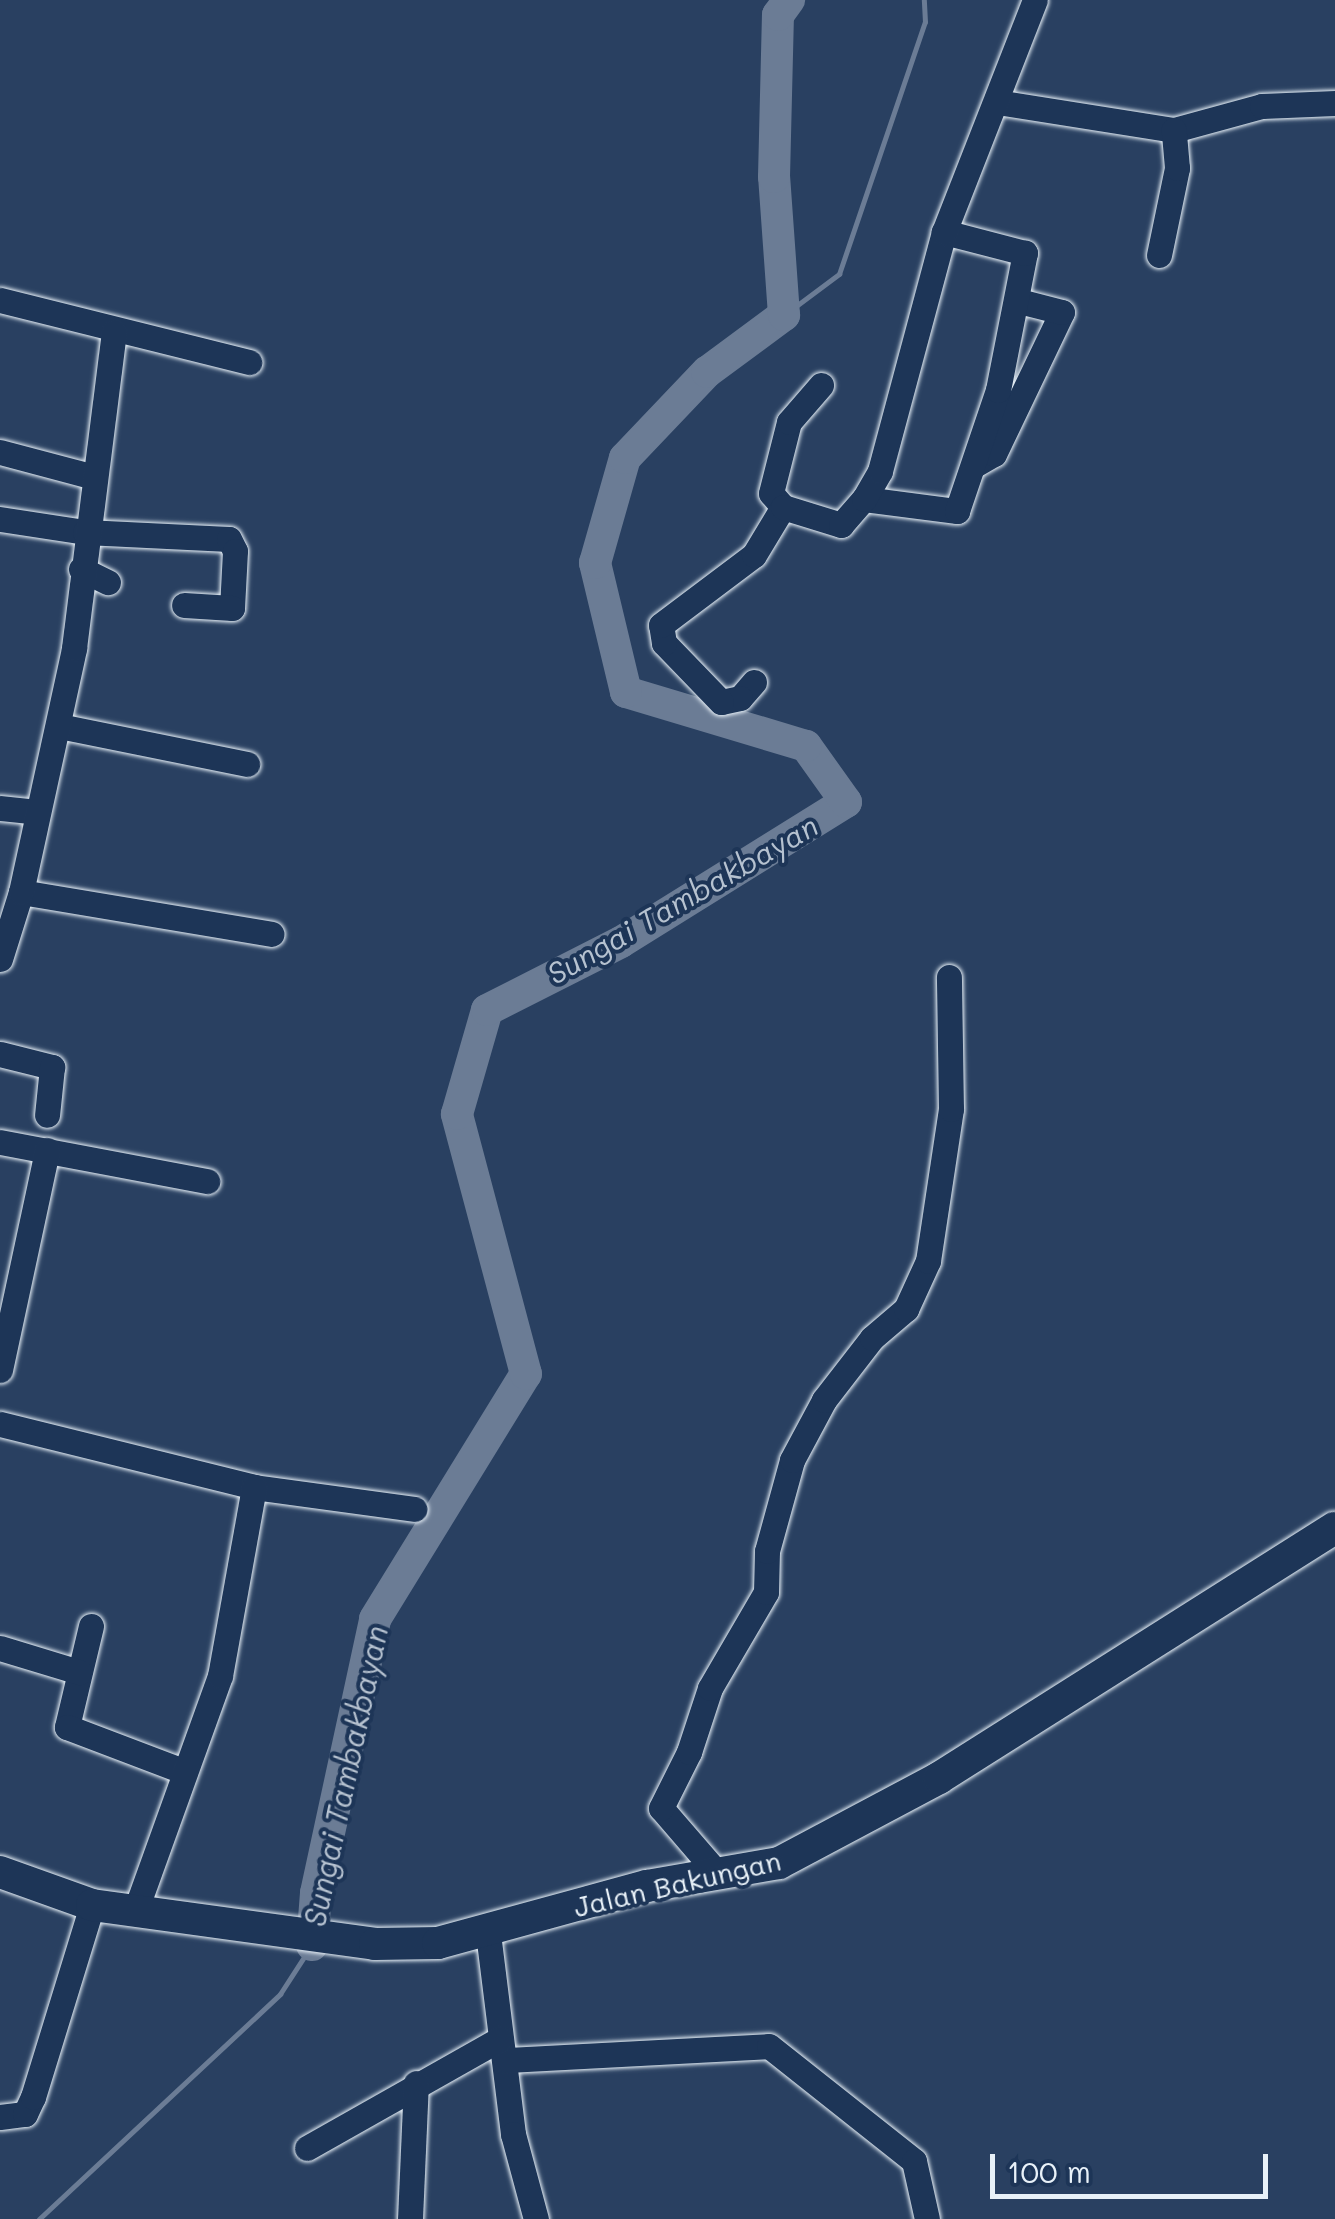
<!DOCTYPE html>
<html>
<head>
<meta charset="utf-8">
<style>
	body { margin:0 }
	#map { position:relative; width:1335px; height:2219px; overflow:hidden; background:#294061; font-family:Mali,sans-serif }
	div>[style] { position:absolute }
	.stream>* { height:5px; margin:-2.5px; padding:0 2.5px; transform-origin:2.5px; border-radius:2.5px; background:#6b7c95 }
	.river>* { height:32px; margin:-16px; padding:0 16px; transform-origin:16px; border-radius:16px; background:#6b7c95 }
	.roads { filter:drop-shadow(0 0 2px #e8f1f8) drop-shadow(0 0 2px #e8f1f8) }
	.minor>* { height:25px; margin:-12.5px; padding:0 12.5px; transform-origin:12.5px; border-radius:12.5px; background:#1d3557 }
	.major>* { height:32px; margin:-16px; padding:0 16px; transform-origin:16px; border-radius:16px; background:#1d3557 }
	span { translate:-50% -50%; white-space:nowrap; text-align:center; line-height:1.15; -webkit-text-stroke:8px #1d3557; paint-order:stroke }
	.street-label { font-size:28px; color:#e8f1f8 }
	.water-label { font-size:30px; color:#b6c2d0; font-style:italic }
	.scale { position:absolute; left:990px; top:2154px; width:278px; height:45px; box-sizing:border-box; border:5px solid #e8f1f8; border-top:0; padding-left:12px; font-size:30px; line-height:35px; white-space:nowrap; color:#e8f1f8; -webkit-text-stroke:8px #1d3557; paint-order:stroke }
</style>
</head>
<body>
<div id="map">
	<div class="stream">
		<i style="left:784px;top:315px;width:69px;rotate:-36.7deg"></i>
		<i style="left:839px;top:274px;width:266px;rotate:-71.2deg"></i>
		<i style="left:925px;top:22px;width:22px;rotate:-93deg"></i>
		<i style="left:39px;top:2219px;width:330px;rotate:-43deg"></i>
		<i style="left:280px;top:1994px;width:57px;rotate:-57.1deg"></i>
	</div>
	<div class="river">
		<i style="left:312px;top:1945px;width:52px;rotate:-85.6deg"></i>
		<i style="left:316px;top:1893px;width:280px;rotate:-77.8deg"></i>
		<i style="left:375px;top:1619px;width:288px;rotate:-58.4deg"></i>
		<i style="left:526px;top:1374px;width:269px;rotate:-104.9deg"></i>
		<i style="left:457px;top:1114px;width:108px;rotate:-73.9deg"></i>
		<i style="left:487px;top:1010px;width:150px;rotate:-26.9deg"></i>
		<i style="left:621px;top:942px;width:265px;rotate:-31.9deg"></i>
		<i style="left:846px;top:802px;width:69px;rotate:-125.5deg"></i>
		<i style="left:806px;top:746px;width:188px;rotate:-163.3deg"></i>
		<i style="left:626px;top:692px;width:133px;rotate:-103.5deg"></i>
		<i style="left:595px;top:563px;width:109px;rotate:-74.1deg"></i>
		<i style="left:625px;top:458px;width:119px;rotate:-46.4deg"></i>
		<i style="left:707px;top:372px;width:96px;rotate:-36.5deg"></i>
		<i style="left:784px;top:315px;width:138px;rotate:-94.1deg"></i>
		<i style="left:774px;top:177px;width:162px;rotate:-88.6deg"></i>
		<i style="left:778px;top:15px;width:19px;rotate:-54deg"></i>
	</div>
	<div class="roads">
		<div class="minor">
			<i style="left:997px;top:102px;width:179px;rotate:9deg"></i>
			<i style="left:1174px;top:130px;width:91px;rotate:-15.3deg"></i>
			<i style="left:1262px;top:106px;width:73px;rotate:-2.4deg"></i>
			<i style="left:1159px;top:255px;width:89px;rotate:-78.3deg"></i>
			<i style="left:1177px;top:168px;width:38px;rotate:-95deg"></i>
			<i style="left:0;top:300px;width:257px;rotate:14deg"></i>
			<i style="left:0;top:452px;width:97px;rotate:14.9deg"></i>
			<i style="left:973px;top:466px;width:24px;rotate:-30deg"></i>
			<i style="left:994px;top:454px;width:157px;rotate:-64.4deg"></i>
			<i style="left:1062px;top:312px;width:44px;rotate:-165.7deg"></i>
			<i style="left:864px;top:499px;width:94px;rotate:7.4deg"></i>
			<i style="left:957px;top:511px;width:128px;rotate:-71.3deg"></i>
			<i style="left:998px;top:390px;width:140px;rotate:-78.9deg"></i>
			<i style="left:1025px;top:253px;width:84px;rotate:-165.5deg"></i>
			<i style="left:783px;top:507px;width:18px;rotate:-131deg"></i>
			<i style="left:771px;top:493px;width:73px;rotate:-75.8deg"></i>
			<i style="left:789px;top:422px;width:49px;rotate:-49.1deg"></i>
			<i style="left:0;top:519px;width:86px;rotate:8.7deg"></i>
			<i style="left:85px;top:532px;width:144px;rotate:2.8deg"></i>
			<i style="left:229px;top:539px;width:13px;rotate:63deg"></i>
			<i style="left:235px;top:551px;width:57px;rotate:93deg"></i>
			<i style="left:232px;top:608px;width:48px;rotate:-176.4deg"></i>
			<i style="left:81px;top:569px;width:30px;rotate:26deg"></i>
			<i style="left:754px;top:682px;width:21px;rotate:131deg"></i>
			<i style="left:740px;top:698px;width:19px;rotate:168deg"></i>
			<i style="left:721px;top:702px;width:82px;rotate:-134deg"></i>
			<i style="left:664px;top:643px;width:18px;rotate:-99deg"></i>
			<i style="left:661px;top:625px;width:116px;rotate:-37deg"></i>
			<i style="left:754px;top:555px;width:56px;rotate:-58.9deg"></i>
			<i style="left:783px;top:507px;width:61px;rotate:17.2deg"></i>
			<i style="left:841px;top:525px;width:35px;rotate:-49deg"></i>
			<i style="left:864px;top:499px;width:32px;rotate:-60deg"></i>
			<i style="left:880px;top:471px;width:247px;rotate:-75deg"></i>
			<i style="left:944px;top:232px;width:249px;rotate:-68.6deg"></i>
			<i style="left:59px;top:726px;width:192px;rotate:11.4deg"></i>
			<i style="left:0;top:808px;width:37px;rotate:6deg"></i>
			<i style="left:21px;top:892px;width:254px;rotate:9.5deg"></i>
			<i style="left:0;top:959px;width:70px;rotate:-72.6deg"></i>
			<i style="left:21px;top:892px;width:250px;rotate:-77.7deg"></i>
			<i style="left:74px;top:648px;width:319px;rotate:-82.8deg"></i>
			<i style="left:0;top:1054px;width:54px;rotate:14deg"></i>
			<i style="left:52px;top:1067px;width:48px;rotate:95.9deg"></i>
			<i style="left:0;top:1142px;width:211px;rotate:10.7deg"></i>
			<i style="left:0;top:1370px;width:225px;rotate:-77.9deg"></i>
			<i style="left:0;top:1424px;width:262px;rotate:13.9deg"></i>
			<i style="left:254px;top:1487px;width:162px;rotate:7.8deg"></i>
			<i style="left:91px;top:1626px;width:104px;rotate:103.4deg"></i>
			<i style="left:67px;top:1727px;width:124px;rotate:20.8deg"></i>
			<i style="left:0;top:1648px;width:83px;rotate:16.9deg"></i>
			<i style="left:718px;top:1874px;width:87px;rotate:-130.8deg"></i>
			<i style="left:661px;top:1808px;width:63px;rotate:-63.4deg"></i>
			<i style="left:689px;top:1752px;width:67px;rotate:-71.8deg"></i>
			<i style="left:710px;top:1688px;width:111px;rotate:-59.7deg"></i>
			<i style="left:766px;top:1592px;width:41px;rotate:-88.6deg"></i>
			<i style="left:767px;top:1551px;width:94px;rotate:-74.6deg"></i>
			<i style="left:792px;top:1460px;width:68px;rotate:-61.9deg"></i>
			<i style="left:824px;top:1400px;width:78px;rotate:-52.3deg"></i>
			<i style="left:872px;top:1338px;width:45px;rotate:-40.5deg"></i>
			<i style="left:906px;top:1309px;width:53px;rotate:-65.4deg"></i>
			<i style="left:928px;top:1261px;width:154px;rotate:-81.4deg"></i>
			<i style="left:951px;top:1109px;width:132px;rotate:-90.9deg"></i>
			<i style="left:135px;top:1912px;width:251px;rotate:-70.2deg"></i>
			<i style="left:220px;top:1676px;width:192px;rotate:-79.8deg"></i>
			<i style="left:488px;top:1933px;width:203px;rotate:82.9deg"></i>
			<i style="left:513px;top:2134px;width:88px;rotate:74.9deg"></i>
			<i style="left:506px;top:2060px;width:263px;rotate:-3deg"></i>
			<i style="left:769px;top:2046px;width:185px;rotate:38.4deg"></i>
			<i style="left:914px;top:2161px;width:59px;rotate:77.4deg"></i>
			<i style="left:0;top:2117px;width:25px;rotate:-7deg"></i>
			<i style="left:25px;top:2114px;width:19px;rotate:-65deg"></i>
			<i style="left:33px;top:2097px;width:201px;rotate:-72.9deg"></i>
			<i style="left:307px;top:2148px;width:222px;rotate:-29.5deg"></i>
			<i style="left:410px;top:2219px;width:136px;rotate:-87.5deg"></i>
		</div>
		<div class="major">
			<i style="left:0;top:1872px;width:98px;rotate:19.7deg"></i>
			<i style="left:92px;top:1905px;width:286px;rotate:7.8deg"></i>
			<i style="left:375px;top:1944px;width:63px;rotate:-0.9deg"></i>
			<i style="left:438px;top:1943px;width:217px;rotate:-15.3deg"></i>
			<i style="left:647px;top:1886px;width:134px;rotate:-9.9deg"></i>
			<i style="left:779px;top:1863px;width:181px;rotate:-28deg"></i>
			<i style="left:939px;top:1778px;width:468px;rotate:-32.3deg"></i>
		</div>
	</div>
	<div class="street-label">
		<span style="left:677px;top:1883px;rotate:-13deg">Jalan Bakungan</span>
	</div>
	<div class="water-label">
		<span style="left:682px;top:899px;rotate:-30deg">Sungai Tambakbayan</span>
		<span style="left:345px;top:1776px;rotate:-78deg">Sungai Tambakbayan</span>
	</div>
	<div class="scale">100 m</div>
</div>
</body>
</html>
